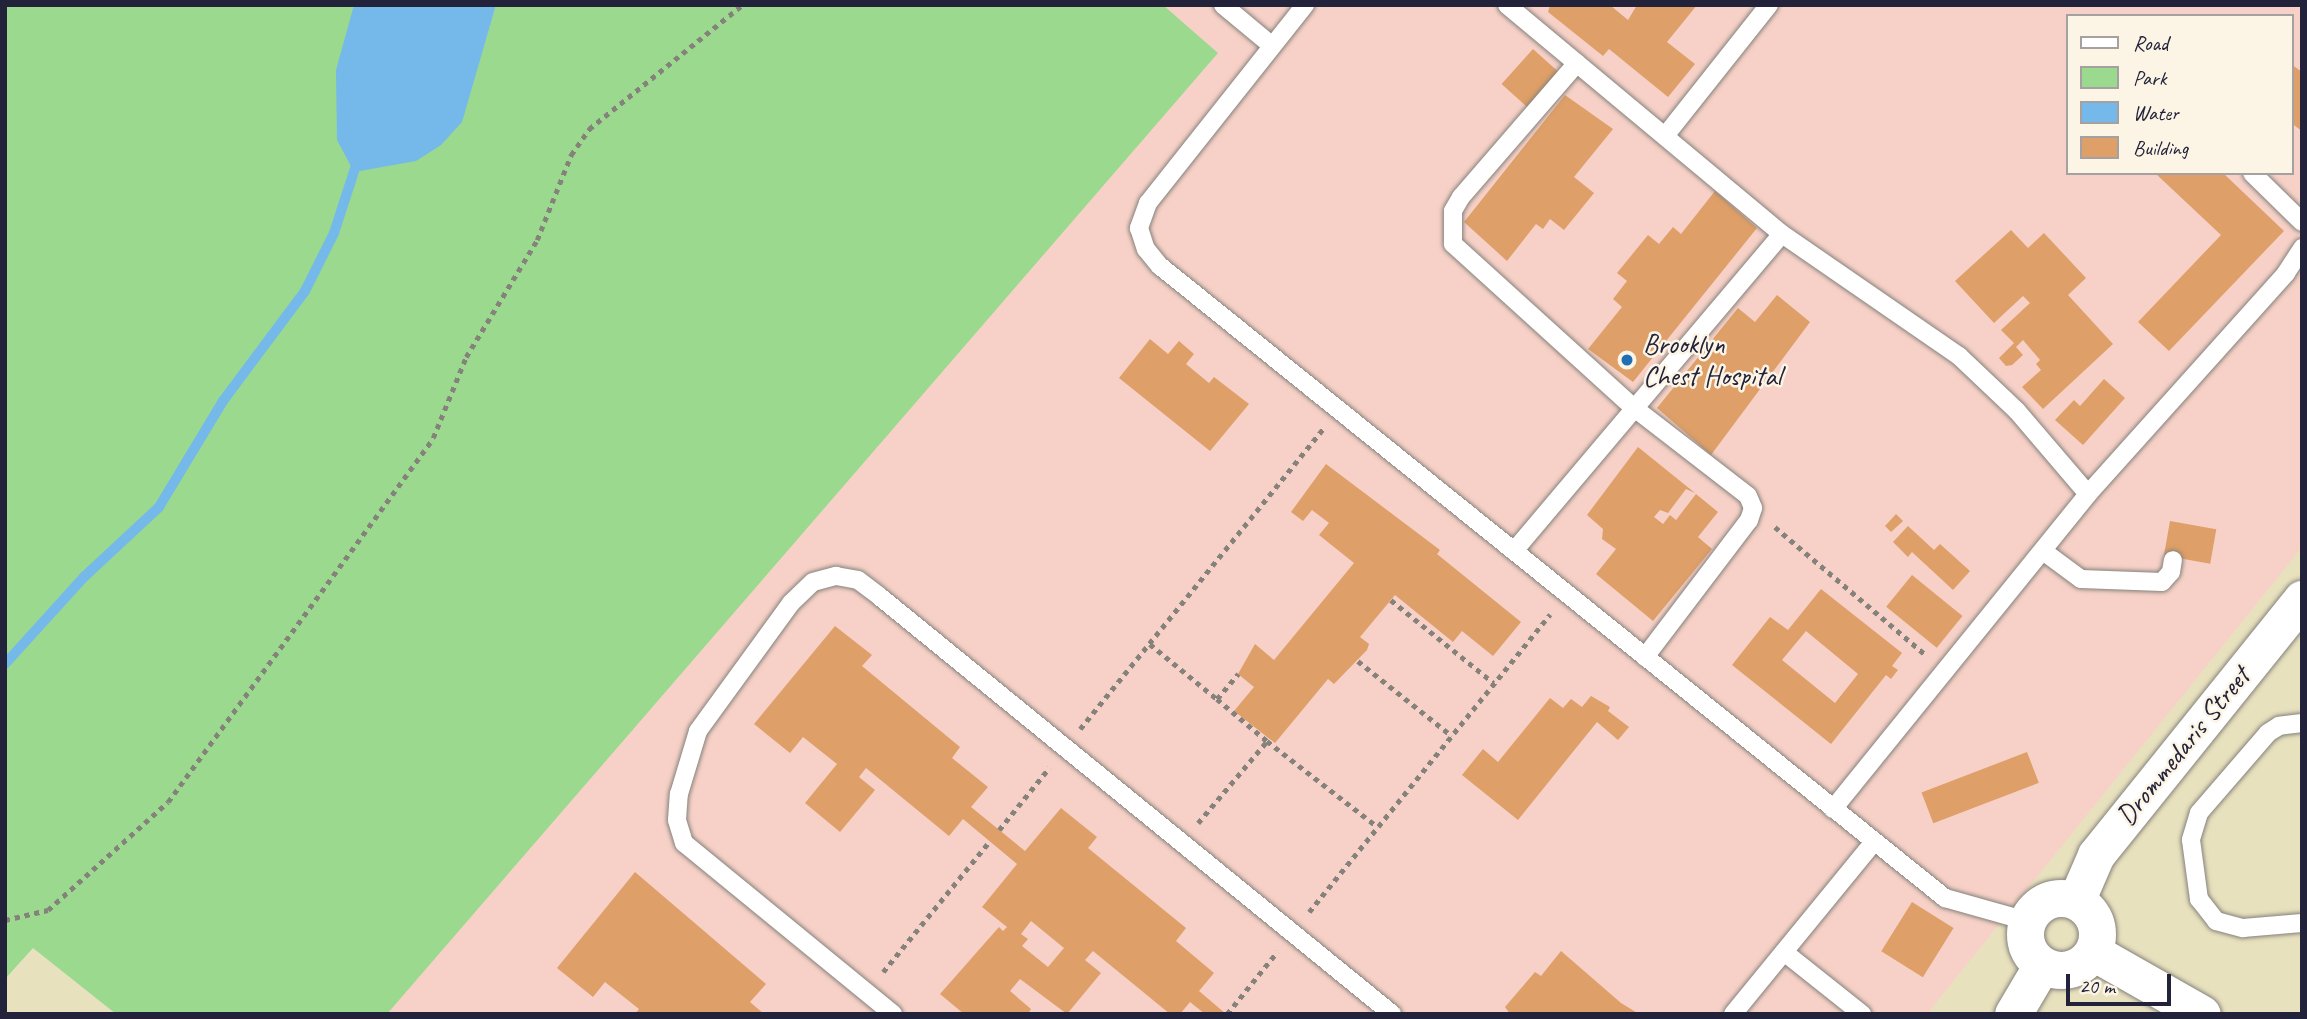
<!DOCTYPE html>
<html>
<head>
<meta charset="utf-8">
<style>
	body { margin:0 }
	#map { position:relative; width:2307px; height:1019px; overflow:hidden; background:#e8e1be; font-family:Caveat,sans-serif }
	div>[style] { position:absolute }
	.built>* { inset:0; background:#f7d1c7 }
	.green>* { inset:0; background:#9bd98e }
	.water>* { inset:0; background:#75b8ea }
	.stream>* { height:10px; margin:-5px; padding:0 5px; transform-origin:5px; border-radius:5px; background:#75b8ea }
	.building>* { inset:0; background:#de9f68; transform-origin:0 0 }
	.path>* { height:4.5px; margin-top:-2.25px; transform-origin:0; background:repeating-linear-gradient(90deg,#85827c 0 5px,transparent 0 10px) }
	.roads { filter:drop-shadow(0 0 2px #85827c) drop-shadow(0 0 2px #85827c) }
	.service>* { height:18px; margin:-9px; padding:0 9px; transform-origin:9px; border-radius:9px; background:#fff }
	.minor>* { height:37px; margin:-18.5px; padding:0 18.5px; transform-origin:18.5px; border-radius:18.5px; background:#fff }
	.minor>.ring { margin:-18.5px; padding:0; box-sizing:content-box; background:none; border:37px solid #fff; border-radius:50% }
	.dots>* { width:19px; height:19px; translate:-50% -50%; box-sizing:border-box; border:4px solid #fcf5e5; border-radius:50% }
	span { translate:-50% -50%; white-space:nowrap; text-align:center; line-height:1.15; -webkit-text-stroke:5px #fcf5e5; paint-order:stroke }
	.poi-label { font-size:28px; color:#22223b }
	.left { translate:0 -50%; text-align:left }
	.street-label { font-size:28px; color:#22223b }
	.frame { position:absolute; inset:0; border:7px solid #22223b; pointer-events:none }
	.legend { position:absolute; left:2066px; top:14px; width:228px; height:161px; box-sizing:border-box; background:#fcf5e5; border:2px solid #a5a1a1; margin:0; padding:9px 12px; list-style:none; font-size:21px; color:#22223b }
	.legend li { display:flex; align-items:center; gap:14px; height:35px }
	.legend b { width:35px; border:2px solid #a5a1a1 }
	.scale { position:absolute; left:2066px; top:974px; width:105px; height:32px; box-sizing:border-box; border:4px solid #22223b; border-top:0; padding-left:9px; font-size:21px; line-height:24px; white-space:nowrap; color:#22223b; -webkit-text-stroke:5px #fcf5e5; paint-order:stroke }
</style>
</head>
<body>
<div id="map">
	<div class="built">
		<i style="clip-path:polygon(evenodd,1163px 5px,2302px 5px,2302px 547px,1927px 1014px,386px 1014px,1217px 53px,1163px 5px,2067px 16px,2291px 16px,2291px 173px,2067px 173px,2067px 16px)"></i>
	</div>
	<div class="green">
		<i style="clip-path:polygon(5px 5px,354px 5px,350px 31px,336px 70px,461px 122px,496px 5px,1163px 5px,1218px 53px,387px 1014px,116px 1014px,33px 948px,5px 979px)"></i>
	</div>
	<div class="water">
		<i style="clip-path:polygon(354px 5px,496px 5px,462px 122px,441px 145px,416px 161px,354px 172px,337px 140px,336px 70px)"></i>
	</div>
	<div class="stream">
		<i style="left:5px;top:664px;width:118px;rotate:-47.8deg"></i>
		<i style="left:84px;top:577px;width:103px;rotate:-43deg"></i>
		<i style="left:159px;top:507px;width:124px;rotate:-58.9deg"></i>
		<i style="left:223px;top:401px;width:137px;rotate:-53.3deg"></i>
		<i style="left:305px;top:291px;width:65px;rotate:-63.4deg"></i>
		<i style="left:334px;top:233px;width:78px;rotate:-72deg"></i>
	</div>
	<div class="building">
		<i style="clip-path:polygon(1550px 5px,1610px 5px,1628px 20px,1637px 5px,1697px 5px,1667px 42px,1695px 64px,1668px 97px,1609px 49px,1603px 56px,1548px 12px)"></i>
		<i style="left:1533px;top:49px;width:36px;height:47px;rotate:42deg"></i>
		<i style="clip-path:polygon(2291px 64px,2302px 72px,2302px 131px,2291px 123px)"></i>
		<i style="clip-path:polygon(1565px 95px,1613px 129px,1574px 177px,1594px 193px,1564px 230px,1550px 219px,1543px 229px,1536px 224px,1507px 261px,1464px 222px)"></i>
		<i style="clip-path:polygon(2155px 173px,2223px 173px,2284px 231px,2169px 351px,2138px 322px,2221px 235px)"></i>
		<i style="clip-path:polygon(1715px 191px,1757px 228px,1633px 382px,1588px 349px,1622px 307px,1613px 299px,1627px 281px,1617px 273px,1648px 235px,1659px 244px,1673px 227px,1681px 234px)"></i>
		<i style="clip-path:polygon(2011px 230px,2028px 248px,2044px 233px,2086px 278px,2068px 295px,2113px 344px,2043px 409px,2022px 387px,2041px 370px,2036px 364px,2040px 360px,2023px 340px,2016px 347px,2023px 355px,2012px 365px,2006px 366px,1999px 358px,2014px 343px,2001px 330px,2030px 303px,2023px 296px,1994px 323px,1955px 281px)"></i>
		<i style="clip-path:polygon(1777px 295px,1810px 322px,1711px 455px,1657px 408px,1738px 308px,1755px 322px)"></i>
		<i style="clip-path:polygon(1150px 339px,1168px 354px,1179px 341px,1194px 354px,1186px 364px,1209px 383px,1214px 377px,1249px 404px,1210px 451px,1119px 378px)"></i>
		<i style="clip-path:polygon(2104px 379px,2125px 398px,2083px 445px,2055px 420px,2074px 400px,2080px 406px)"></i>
		<i style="clip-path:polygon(1638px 447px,1695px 493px,1686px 489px,1668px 513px,1660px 510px,1654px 517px,1663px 524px,1670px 515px,1676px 520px,1696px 494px,1718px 512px,1698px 537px,1712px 549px,1653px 621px,1596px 574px,1616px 549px,1602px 539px,1603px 529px,1587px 515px)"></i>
		<i style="clip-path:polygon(1326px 464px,1440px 550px,1437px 554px,1521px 622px,1493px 656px,1462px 631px,1453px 642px,1395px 595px,1360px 637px,1369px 644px,1367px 650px,1334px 684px,1328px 679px,1275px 743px,1234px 711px,1254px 687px,1238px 674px,1255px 644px,1274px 660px,1354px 563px,1319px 535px,1329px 523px,1312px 510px,1303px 521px,1291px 512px)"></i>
		<i style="clip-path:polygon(1896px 514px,1903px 521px,1891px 532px,1885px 526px)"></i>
		<i style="left:2170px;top:521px;width:47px;height:35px;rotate:10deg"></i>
		<i style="clip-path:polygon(1908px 526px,1934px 550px,1940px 544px,1970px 571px,1953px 590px,1912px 552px,1908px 557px,1893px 542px)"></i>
		<i style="left:1912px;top:575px;width:65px;height:41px;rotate:39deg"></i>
		<i style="clip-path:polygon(evenodd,1821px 589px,1902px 653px,1892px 666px,1898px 670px,1891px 679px,1886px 675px,1831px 744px,1732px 665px,1770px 617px,1788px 630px,1821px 589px,1806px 631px,1858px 674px,1835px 703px,1782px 660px,1806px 631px)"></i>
		<i style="clip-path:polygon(evenodd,835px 626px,872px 655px,862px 666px,960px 747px,952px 758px,988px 787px,971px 807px,1025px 851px,1061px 808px,1097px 837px,1088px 848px,1186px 928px,1176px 941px,1214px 973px,1199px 991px,1226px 1014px,1205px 1014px,1190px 1002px,1180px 1014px,1170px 1014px,1093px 951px,1085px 960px,1101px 973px,1067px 1014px,1020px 979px,1010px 991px,1031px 1009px,1028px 1014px,964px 1014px,940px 994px,999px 927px,1003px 931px,1007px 927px,982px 907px,1017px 864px,963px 819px,949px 836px,866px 768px,859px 777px,875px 790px,840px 832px,805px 803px,837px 764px,803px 737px,790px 753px,754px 724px,835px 626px,1031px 921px,1064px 948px,1048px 967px,1022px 946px,1028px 939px,1021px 934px,1031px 921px)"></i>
		<i style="clip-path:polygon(1591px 696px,1610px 707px,1608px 711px,1629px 727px,1618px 740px,1597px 722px,1518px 820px,1462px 775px,1483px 749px,1498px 762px,1550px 698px,1563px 708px,1571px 699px,1582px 707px)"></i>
		<i style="left:2027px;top:752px;width:33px;height:113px;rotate:69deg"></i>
		<i style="clip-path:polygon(635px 872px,766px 984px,750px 1002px,764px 1014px,635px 1014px,639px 1009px,605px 982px,593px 997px,557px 968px)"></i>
		<i style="left:1912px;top:902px;width:49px;height:58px;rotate:32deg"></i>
		<i style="clip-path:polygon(1561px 951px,1621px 1003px,1639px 1014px,1510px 1014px,1505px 1007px,1535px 972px,1541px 976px)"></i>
	</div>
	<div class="path">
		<i style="left:1775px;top:527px;width:198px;rotate:40.3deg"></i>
		<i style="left:1391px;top:600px;width:132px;rotate:38.9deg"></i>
		<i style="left:1150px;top:644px;width:87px;rotate:39.4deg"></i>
		<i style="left:1217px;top:699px;width:33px;rotate:-50deg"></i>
		<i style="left:1358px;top:661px;width:120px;rotate:38.6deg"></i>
		<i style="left:1217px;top:699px;width:65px;rotate:40deg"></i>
		<i style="left:1080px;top:729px;width:387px;rotate:-51deg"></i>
		<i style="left:1198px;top:823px;width:107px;rotate:-49.9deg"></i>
		<i style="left:1267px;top:741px;width:140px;rotate:37.8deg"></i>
		<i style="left:999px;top:830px;width:80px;rotate:-51.1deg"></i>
		<i style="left:1309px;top:912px;width:383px;rotate:-51deg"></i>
		<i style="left:5px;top:920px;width:44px;rotate:-13.1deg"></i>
		<i style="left:48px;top:910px;width:161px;rotate:-42deg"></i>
		<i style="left:168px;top:802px;width:450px;rotate:-53.9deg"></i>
		<i style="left:433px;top:438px;width:87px;rotate:-67.8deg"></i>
		<i style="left:466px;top:357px;width:137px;rotate:-58.7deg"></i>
		<i style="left:537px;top:240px;width:92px;rotate:-68.2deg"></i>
		<i style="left:571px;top:155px;width:32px;rotate:-55deg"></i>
		<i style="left:589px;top:129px;width:197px;rotate:-39deg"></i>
		<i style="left:883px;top:972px;width:169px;rotate:-50.8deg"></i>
		<i style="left:1227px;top:1014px;width:80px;rotate:-51.1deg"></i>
	</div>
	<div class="roads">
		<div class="service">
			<i style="left:1223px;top:5px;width:62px;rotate:39.8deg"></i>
			<i style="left:1305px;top:5px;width:253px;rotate:128.4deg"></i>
			<i style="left:1148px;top:203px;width:27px;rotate:110deg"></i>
			<i style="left:1139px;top:228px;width:22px;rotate:72deg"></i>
			<i style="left:1146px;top:249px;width:22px;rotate:51deg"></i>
			<i style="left:1160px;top:266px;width:1008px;rotate:38.84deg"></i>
			<i style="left:1945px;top:898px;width:85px;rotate:15.7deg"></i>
			<i style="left:1507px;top:5px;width:358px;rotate:39.8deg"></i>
			<i style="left:1782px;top:234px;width:215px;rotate:34.6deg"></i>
			<i style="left:1959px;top:356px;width:80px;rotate:43.5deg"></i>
			<i style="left:2017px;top:411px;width:109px;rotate:49.5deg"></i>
			<i style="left:1577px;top:63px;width:177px;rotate:130.9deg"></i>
			<i style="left:1461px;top:197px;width:16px;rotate:120deg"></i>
			<i style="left:1453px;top:211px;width:33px;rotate:90deg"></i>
			<i style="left:1453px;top:244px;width:243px;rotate:42.2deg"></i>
			<i style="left:1633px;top:407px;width:145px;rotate:37.7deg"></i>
			<i style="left:1748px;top:496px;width:13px;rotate:67deg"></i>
			<i style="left:1753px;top:508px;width:13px;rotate:108deg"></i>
			<i style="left:1749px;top:520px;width:172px;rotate:127.2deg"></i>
			<i style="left:1665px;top:136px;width:167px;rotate:-51.6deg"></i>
			<i style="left:2252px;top:173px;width:70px;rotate:44.4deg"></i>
			<i style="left:1514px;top:551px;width:415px;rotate:-49.8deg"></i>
			<i style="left:2043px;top:551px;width:47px;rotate:36.4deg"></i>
			<i style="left:2081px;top:579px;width:81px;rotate:2.1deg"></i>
			<i style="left:2162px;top:582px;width:13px;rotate:-48deg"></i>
			<i style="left:2171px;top:572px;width:12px;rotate:-81deg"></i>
			<i style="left:2302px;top:723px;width:23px;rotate:173deg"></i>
			<i style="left:2279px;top:726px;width:13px;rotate:148deg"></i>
			<i style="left:2268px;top:733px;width:106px;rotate:130.8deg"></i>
			<i style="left:2199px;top:813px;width:28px;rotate:107deg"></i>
			<i style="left:2191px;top:840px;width:60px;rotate:82.3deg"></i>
			<i style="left:2199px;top:899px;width:28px;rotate:52deg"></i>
			<i style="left:2216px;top:921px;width:28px;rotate:15deg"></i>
			<i style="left:2243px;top:928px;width:59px;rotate:-4.8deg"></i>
			<i style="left:1833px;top:809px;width:405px;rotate:-51deg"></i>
			<i style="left:2088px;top:494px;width:297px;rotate:-48.1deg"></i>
			<i style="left:2286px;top:273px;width:30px;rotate:-57deg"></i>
			<i style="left:1784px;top:952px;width:100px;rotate:38.5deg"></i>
			<i style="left:893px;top:1014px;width:270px;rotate:-140.7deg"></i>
			<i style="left:684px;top:843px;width:24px;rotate:-107deg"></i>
			<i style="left:677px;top:820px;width:26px;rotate:-86deg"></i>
			<i style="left:679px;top:794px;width:66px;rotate:-73.2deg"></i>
			<i style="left:698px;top:731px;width:158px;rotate:-54deg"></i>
			<i style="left:791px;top:603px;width:30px;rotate:-44deg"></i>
			<i style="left:813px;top:582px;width:24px;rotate:-15deg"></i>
			<i style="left:836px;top:576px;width:22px;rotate:10deg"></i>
			<i style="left:858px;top:580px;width:26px;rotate:37deg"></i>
			<i style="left:879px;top:596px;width:662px;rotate:39.17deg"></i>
			<i style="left:1733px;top:1014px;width:222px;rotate:-50.7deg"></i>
		</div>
		<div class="minor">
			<i class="ring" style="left:2025px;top:898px;width:35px;height:35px"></i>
			<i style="left:2076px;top:901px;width:50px;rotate:-66.5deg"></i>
			<i style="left:2096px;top:855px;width:329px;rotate:-51.2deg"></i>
			<i style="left:2093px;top:952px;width:125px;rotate:29.6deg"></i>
			<i style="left:2013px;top:1014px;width:57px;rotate:-59.4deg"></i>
		</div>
	</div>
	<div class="dots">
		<i style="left:1627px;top:360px;background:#1f6fb2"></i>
	</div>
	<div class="poi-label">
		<span class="left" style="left:1643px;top:360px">Brooklyn<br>Chest Hospital</span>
	</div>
	<div class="street-label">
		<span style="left:2183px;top:746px;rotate:-51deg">Drommedaris Street</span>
	</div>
	<div class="frame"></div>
	<ul class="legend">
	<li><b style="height:9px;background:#fff"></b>Road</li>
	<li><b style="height:19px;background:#9bd98e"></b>Park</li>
	<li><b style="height:19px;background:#75b8ea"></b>Water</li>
	<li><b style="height:19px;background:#de9f68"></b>Building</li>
	</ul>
	<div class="scale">20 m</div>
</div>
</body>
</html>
